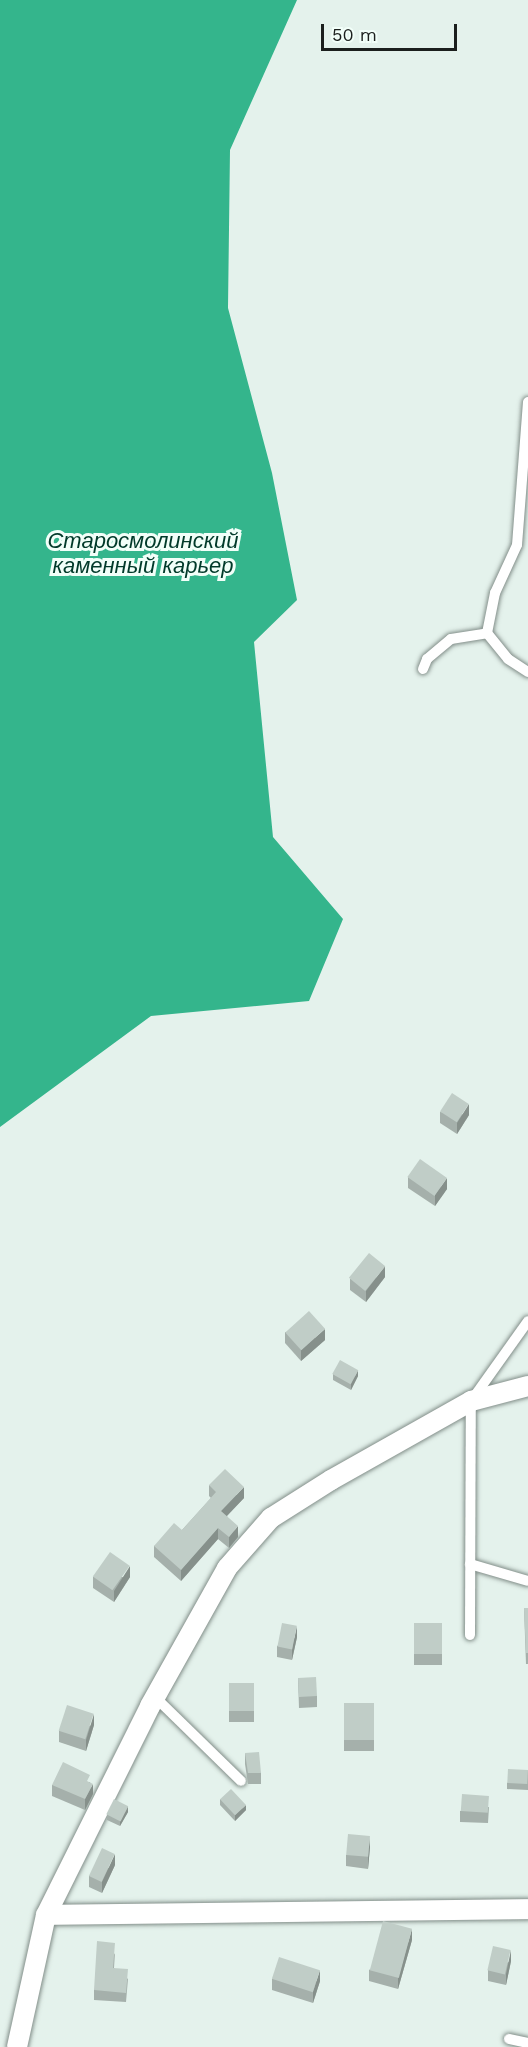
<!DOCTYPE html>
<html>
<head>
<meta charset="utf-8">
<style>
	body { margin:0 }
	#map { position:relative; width:528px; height:2047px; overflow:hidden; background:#e4f2ec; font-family:"Work Sans",sans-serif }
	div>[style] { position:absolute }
	.water>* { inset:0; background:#34b58c }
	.roads { filter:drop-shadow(0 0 2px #828e89) drop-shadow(0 0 2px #828e89) }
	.service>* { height:10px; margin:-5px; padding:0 5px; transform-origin:5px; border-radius:5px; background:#fff }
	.minor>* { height:20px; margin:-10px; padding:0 10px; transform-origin:10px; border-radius:10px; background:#fff }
	.wall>* { inset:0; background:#a5b0ab; transform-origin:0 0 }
	.shaded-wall>* { inset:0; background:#86908b }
	.building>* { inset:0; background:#c0cdc7; transform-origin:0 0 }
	span { translate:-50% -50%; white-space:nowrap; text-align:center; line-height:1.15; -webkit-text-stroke:6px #f2fff9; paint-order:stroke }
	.water-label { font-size:22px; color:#013a2a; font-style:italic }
	.scale { position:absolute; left:321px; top:24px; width:136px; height:27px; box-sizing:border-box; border:3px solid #1b1f1d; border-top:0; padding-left:8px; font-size:18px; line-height:21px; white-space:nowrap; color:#1b1f1d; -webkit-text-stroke:4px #f2fff9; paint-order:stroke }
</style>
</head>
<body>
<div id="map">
	<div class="water">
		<i style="clip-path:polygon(0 0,297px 0,230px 150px,228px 308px,272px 473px,297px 600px,254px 642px,273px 837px,343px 919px,309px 1001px,151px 1016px,0 1127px)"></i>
	</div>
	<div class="roads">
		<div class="service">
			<i style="left:528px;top:402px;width:143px;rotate:94.4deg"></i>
			<i style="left:517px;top:545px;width:53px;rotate:114.6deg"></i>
			<i style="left:495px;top:593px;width:41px;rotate:101.3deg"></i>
			<i style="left:487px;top:633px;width:33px;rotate:51deg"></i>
			<i style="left:508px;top:659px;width:24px;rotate:33deg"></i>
			<i style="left:423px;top:669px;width:11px;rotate:-68deg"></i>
			<i style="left:427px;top:659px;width:31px;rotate:-40deg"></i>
			<i style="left:451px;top:639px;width:36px;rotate:-9deg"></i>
			<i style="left:470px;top:1564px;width:60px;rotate:16.3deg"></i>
			<i style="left:470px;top:1635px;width:234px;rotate:-89.8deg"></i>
			<i style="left:471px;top:1401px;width:98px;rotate:-54.5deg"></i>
			<i style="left:155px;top:1697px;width:120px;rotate:44.3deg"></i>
			<i style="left:509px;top:2039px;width:19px;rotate:12deg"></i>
		</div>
		<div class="minor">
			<i style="left:46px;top:1915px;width:482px;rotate:-0.7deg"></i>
			<i style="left:17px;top:2047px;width:135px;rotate:-77.6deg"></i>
			<i style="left:46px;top:1915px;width:233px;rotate:-63.5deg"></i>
			<i style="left:150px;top:1706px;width:158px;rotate:-60.8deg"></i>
			<i style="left:227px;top:1568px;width:67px;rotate:-48.7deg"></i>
			<i style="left:271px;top:1518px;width:71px;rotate:-32.3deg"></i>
			<i style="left:331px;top:1480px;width:161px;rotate:-29.4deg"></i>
			<i style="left:471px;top:1401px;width:59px;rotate:-14.7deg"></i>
		</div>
	</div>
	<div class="wall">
		<i style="clip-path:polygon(440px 1112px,469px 1115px,457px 1134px,440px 1123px)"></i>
		<i style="clip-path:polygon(408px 1177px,447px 1189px,435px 1206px,408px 1188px)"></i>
		<i style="clip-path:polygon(385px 1277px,366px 1302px,350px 1290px,350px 1279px)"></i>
		<i style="clip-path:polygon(285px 1332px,325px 1340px,301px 1361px,285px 1343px)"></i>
		<i style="clip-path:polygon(333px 1374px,358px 1376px,351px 1390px,333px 1380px)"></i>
		<i style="clip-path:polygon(209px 1485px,244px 1498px,227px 1516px,238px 1537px,229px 1548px,218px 1539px,181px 1581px,154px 1557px,154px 1546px,182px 1530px,211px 1498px,209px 1496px)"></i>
		<i style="clip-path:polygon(93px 1577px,130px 1577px,114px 1602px,93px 1588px)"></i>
		<i style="clip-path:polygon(524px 1608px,528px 1608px,528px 1664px,526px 1664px)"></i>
		<i style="left:414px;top:1623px;width:28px;height:42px"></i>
		<i style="clip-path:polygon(297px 1637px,292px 1660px,277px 1657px,277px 1646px)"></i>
		<i style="clip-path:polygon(298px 1678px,317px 1696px,317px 1707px,299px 1708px)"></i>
		<i style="left:229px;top:1683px;width:25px;height:39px"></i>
		<i style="left:344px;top:1703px;width:30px;height:48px"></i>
		<i style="clip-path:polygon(94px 1725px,86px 1751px,59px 1742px,59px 1731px)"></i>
		<i style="clip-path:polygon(245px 1753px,261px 1773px,261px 1784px,248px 1784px,245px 1764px)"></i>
		<i style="clip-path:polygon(528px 1770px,528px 1790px,507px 1789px,507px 1783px)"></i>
		<i style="clip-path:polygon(90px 1782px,93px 1794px,85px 1810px,52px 1796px,52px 1785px)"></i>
		<i style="clip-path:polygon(220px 1799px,246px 1810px,235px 1821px,220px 1805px)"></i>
		<i style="clip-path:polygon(489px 1807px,488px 1823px,460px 1822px,460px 1811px)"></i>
		<i style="clip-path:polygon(128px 1812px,120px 1826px,107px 1820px,107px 1814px)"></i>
		<i style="clip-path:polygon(370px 1847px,368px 1869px,346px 1866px,346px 1855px)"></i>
		<i style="clip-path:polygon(115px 1865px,102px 1893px,89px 1887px,89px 1876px)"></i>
		<i style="clip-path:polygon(412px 1940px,398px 1989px,369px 1981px,369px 1970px)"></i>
		<i style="clip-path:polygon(115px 1953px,114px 1968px,128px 1979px,126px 2002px,94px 2000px,94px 1990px)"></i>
		<i style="clip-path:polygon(511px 1961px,506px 1985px,488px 1981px,488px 1970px)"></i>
		<i style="clip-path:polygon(272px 1979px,320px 1981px,313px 2003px,272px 1990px)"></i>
	</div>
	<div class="shaded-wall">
		<i style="clip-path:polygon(469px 1104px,469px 1115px,457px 1134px,457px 1123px)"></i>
		<i style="clip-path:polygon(447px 1178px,447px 1189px,435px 1206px,435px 1195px)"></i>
		<i style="clip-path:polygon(385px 1266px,385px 1277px,366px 1302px,366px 1291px)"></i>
		<i style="clip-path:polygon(325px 1329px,325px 1340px,301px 1361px,301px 1350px)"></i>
		<i style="clip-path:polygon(358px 1370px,358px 1376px,351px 1390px,351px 1384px)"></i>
		<i style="clip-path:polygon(244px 1487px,244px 1498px,221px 1522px,221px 1511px)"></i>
		<i style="clip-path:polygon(238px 1526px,238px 1537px,229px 1548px,229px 1537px)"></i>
		<i style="clip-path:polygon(218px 1528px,218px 1539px,181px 1581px,181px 1570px)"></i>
		<i style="clip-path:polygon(130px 1566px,130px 1577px,114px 1602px,114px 1591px)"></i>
		<i style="clip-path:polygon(297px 1626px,297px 1637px,292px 1660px,292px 1649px)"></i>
		<i style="clip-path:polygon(94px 1714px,94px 1725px,86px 1751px,86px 1740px)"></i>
		<i style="clip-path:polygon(93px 1784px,93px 1794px,85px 1810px,85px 1799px)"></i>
		<i style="clip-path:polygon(246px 1805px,246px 1810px,235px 1821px,235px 1815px)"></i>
		<i style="clip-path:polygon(128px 1806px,128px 1812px,120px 1826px,120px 1821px)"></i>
		<i style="clip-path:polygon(370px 1836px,370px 1847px,368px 1869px,368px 1858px)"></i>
		<i style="clip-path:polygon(115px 1854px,115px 1865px,102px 1893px,102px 1882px)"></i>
		<i style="clip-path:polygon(412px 1929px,412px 1940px,398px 1989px,398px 1978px)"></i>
		<i style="clip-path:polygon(511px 1950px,511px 1961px,506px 1985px,506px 1974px)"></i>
		<i style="clip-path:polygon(320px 1970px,320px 1981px,313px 2003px,313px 1992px)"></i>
	</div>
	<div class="building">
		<i style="left:452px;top:1093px;width:20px;height:22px;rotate:33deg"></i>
		<i style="left:420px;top:1159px;width:33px;height:22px;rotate:35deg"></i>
		<i style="left:369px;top:1253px;width:21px;height:32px;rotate:39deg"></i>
		<i style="left:309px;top:1311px;width:24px;height:32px;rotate:48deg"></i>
		<i style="left:340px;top:1360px;width:21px;height:16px;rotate:29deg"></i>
		<i style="clip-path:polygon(225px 1469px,244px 1487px,221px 1511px,238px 1526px,229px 1537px,218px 1528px,181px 1570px,154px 1546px,174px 1523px,182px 1530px,216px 1492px,209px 1485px)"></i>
		<i style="left:110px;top:1552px;width:24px;height:30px;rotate:35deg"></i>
		<i style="clip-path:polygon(524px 1608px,528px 1608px,528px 1653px,526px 1653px)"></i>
		<i style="left:282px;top:1623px;width:15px;height:24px;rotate:11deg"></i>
		<i style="left:414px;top:1623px;width:28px;height:31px"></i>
		<i style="left:316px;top:1677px;width:19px;height:18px;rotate:87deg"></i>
		<i style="left:229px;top:1683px;width:25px;height:28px"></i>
		<i style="left:344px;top:1703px;width:30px;height:37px"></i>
		<i style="left:67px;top:1705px;width:28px;height:27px;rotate:18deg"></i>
		<i style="clip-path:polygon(259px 1752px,261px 1773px,248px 1773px,245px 1753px)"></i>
		<i style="clip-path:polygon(63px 1762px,90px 1775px,87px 1781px,93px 1784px,85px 1799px,52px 1785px)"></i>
		<i style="left:508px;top:1769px;width:20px;height:14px;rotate:3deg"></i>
		<i style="left:231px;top:1789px;width:22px;height:15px;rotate:47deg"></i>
		<i style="left:462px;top:1794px;width:27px;height:17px;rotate:4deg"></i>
		<i style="left:114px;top:1799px;width:16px;height:17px;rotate:27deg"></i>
		<i style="left:348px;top:1834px;width:22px;height:21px;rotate:5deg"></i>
		<i style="left:102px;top:1848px;width:14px;height:31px;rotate:25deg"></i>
		<i style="left:383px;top:1921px;width:30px;height:51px;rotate:15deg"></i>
		<i style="clip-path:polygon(97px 1941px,115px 1943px,113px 1968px,128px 1969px,126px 1993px,94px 1990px)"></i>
		<i style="left:493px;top:1946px;width:18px;height:25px;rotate:13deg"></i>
		<i style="left:279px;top:1957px;width:43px;height:23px;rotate:18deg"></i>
	</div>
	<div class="water-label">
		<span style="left:143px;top:553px">Старосмолинский<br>каменный карьер</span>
	</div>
	<div class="scale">50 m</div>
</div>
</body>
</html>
